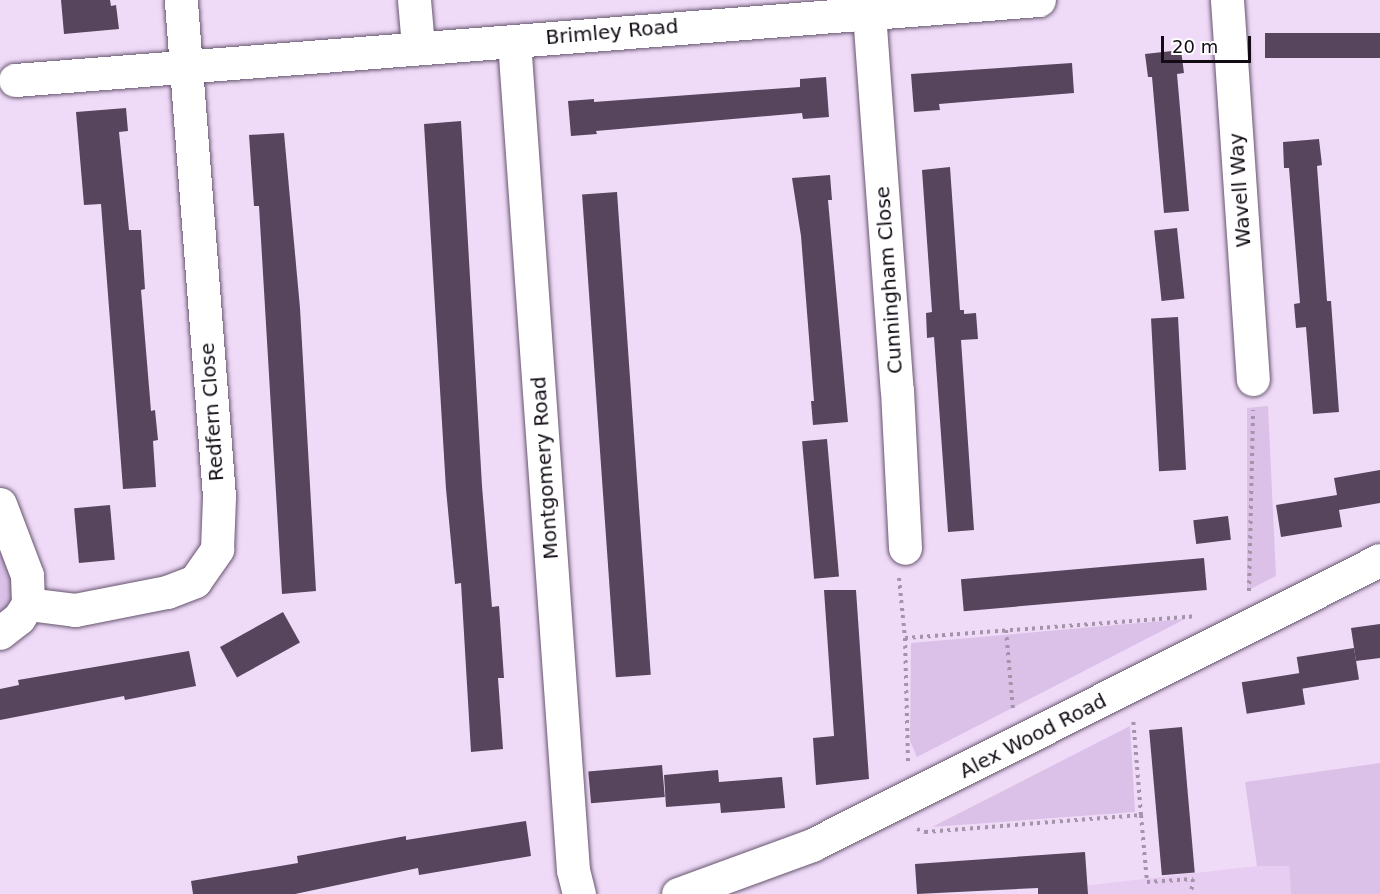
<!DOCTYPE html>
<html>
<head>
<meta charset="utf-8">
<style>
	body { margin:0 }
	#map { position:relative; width:1380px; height:894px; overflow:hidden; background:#efdbf8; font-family:"DejaVu Sans",sans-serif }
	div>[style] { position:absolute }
	.built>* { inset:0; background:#e6cdf1 }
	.green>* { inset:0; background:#dbc1e7 }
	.building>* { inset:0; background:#56455d; transform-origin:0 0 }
	.path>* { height:4px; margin-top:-2px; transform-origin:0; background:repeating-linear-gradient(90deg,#a394aa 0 3px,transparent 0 7.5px) }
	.roads { filter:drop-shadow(0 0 2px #66556e) drop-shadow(0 0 2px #66556e) }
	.street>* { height:33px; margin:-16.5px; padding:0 16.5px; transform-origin:16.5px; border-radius:16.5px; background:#fff }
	span { translate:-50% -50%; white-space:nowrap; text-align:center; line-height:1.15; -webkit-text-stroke:6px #fff; paint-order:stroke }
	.street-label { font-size:20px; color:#120b15 }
	.scale { position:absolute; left:1161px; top:36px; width:90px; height:27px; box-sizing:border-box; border:3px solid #120b15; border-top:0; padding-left:8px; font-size:18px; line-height:21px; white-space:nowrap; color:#120b15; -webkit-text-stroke:4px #fff; paint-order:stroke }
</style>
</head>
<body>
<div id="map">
	<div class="built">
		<i style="clip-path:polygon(1257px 866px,1289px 866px,1291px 894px,1084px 894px,1083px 886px)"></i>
	</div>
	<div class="green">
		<i style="clip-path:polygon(1268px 406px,1276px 576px,1247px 591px,1247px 408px)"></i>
		<i style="clip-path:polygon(0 529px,18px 590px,0 619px)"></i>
		<i style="clip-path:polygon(1185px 619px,917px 757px,910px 741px,911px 643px)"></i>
		<i style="clip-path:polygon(1130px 726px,1135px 812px,932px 827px)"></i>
		<i style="clip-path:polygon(1380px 763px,1380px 894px,1291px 894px,1289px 866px,1257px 866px,1245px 782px)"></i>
	</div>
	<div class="building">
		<i style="clip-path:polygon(61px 0,110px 0,111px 6px,116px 5px,119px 29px,64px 34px)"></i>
		<i style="left:1380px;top:33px;width:25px;height:115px;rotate:90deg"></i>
		<i style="clip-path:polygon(1181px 50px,1184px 73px,1177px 74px,1189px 211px,1164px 213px,1152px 77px,1148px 77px,1145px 54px)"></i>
		<i style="clip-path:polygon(1072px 63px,1074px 93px,939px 104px,940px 110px,914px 112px,911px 74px)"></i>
		<i style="clip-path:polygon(826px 77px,829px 117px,803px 119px,802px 113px,596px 131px,597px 134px,571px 136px,568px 101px,594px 99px,594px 102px,800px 87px,800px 79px)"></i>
		<i style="clip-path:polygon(126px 108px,128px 131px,119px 132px,129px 230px,141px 230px,145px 289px,141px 290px,151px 411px,155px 410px,158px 440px,153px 441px,156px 487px,123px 489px,101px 204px,84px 205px,76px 112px)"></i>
		<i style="clip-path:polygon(461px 121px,482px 486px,492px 607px,499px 606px,504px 678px,498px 678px,503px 749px,471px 752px,461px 583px,455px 584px,446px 489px,424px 124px)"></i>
		<i style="clip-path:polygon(284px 133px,300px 308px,316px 591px,282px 594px,259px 206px,254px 206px,249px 135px)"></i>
		<i style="clip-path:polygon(1319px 139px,1322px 165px,1317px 166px,1322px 233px,1327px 301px,1331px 301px,1339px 412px,1313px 414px,1306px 327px,1296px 328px,1294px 304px,1300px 303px,1289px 168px,1284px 168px,1283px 142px)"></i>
		<i style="clip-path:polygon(950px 167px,960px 310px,964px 310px,964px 314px,976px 313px,978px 339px,961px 340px,974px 530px,948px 532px,934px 337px,927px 338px,926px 313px,932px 312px,922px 170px)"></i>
		<i style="clip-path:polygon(830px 175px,832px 200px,828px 200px,848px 422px,813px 425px,811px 401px,814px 401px,801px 236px,792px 178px)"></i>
		<i style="left:617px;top:192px;width:484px;height:35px;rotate:86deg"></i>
		<i style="left:1177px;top:228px;width:71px;height:23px;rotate:84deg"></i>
		<i style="left:1178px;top:317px;width:153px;height:27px;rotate:87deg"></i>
		<i style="left:827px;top:439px;width:138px;height:25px;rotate:85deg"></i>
		<i style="clip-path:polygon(1380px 470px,1380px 503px,1339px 510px,1342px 527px,1281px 537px,1276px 505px,1337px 495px,1334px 478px)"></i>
		<i style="left:110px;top:505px;width:55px;height:36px;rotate:85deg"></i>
		<i style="left:1228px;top:516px;width:24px;height:35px;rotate:83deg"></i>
		<i style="left:1204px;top:558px;width:32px;height:244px;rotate:85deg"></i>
		<i style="clip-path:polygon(824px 590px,856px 590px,869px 779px,816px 785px,813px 738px,834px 736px)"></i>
		<i style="left:283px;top:612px;width:35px;height:72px;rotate:61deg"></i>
		<i style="clip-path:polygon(1380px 624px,1380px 658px,1356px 661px,1351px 628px)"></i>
		<i style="left:1354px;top:648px;width:32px;height:58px;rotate:81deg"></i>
		<i style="clip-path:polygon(189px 651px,196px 686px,125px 700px,124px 696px,0 720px,0 689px,19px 685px,18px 680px)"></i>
		<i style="left:1300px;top:673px;width:32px;height:59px;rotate:81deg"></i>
		<i style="left:1182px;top:727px;width:146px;height:33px;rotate:85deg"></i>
		<i style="left:662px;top:765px;width:32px;height:74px;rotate:85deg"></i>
		<i style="clip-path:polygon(718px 770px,719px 782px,782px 777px,785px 808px,721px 813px,720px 803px,666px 807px,664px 775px)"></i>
		<i style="clip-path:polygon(526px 821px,531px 856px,419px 875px,418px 868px,295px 894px,193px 894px,191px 881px,298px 863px,297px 856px,406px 836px,406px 840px)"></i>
		<i style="clip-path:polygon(1085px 852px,1088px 894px,1038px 894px,1038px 888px,917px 894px,915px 864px)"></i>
	</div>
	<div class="path">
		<i style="left:899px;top:578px;width:60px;rotate:84.3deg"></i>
		<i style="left:905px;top:638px;width:124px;rotate:88.6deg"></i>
		<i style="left:1249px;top:591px;width:181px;rotate:-88.7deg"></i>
		<i style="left:1006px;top:630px;width:80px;rotate:85deg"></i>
		<i style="left:905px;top:638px;width:291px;rotate:-4.3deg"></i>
		<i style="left:1141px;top:815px;width:67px;rotate:84.9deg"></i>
		<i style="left:1147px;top:882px;width:46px;rotate:-3.7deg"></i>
		<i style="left:1193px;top:879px;width:15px;rotate:98deg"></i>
		<i style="left:917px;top:829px;width:9px;rotate:21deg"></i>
		<i style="left:925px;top:832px;width:217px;rotate:-4.5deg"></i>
		<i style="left:1141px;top:815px;width:97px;rotate:-94.7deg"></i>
	</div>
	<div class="roads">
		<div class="street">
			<i style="left:414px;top:0;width:46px;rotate:85deg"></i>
			<i style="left:1227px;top:0;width:380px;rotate:86.1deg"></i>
			<i style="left:869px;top:13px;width:378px;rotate:85.8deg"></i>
			<i style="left:897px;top:390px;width:158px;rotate:87.1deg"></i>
			<i style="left:514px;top:41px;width:831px;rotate:85.93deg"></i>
			<i style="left:573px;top:870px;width:25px;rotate:76deg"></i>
			<i style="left:15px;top:80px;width:1027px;rotate:-4.47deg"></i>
			<i style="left:0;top:504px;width:76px;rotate:69.2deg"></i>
			<i style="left:27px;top:575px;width:29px;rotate:88deg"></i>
			<i style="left:28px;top:604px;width:17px;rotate:123deg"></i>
			<i style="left:19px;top:618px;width:24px;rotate:142deg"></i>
			<i style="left:28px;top:604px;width:47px;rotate:7.3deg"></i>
			<i style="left:75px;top:610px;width:94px;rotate:-11.1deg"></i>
			<i style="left:167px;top:592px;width:30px;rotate:-21deg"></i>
			<i style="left:195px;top:581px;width:39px;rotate:-55deg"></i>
			<i style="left:217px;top:549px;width:53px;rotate:-87.8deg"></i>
			<i style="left:219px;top:496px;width:497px;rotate:-94.4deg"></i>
			<i style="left:678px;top:894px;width:143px;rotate:-20.1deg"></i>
			<i style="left:812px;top:845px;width:635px;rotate:-26.65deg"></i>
		</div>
	</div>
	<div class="street-label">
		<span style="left:612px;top:32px;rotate:-5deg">Brimley Road</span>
		<span style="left:1240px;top:190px;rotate:-94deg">Wavell Way</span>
		<span style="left:889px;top:280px;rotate:-94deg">Cunningham Close</span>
		<span style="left:212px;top:412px;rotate:-94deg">Redfern Close</span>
		<span style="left:545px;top:468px;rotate:-94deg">Montgomery Road</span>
		<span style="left:1033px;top:736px;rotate:-27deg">Alex Wood Road</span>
	</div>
	<div class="scale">20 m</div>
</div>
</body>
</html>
